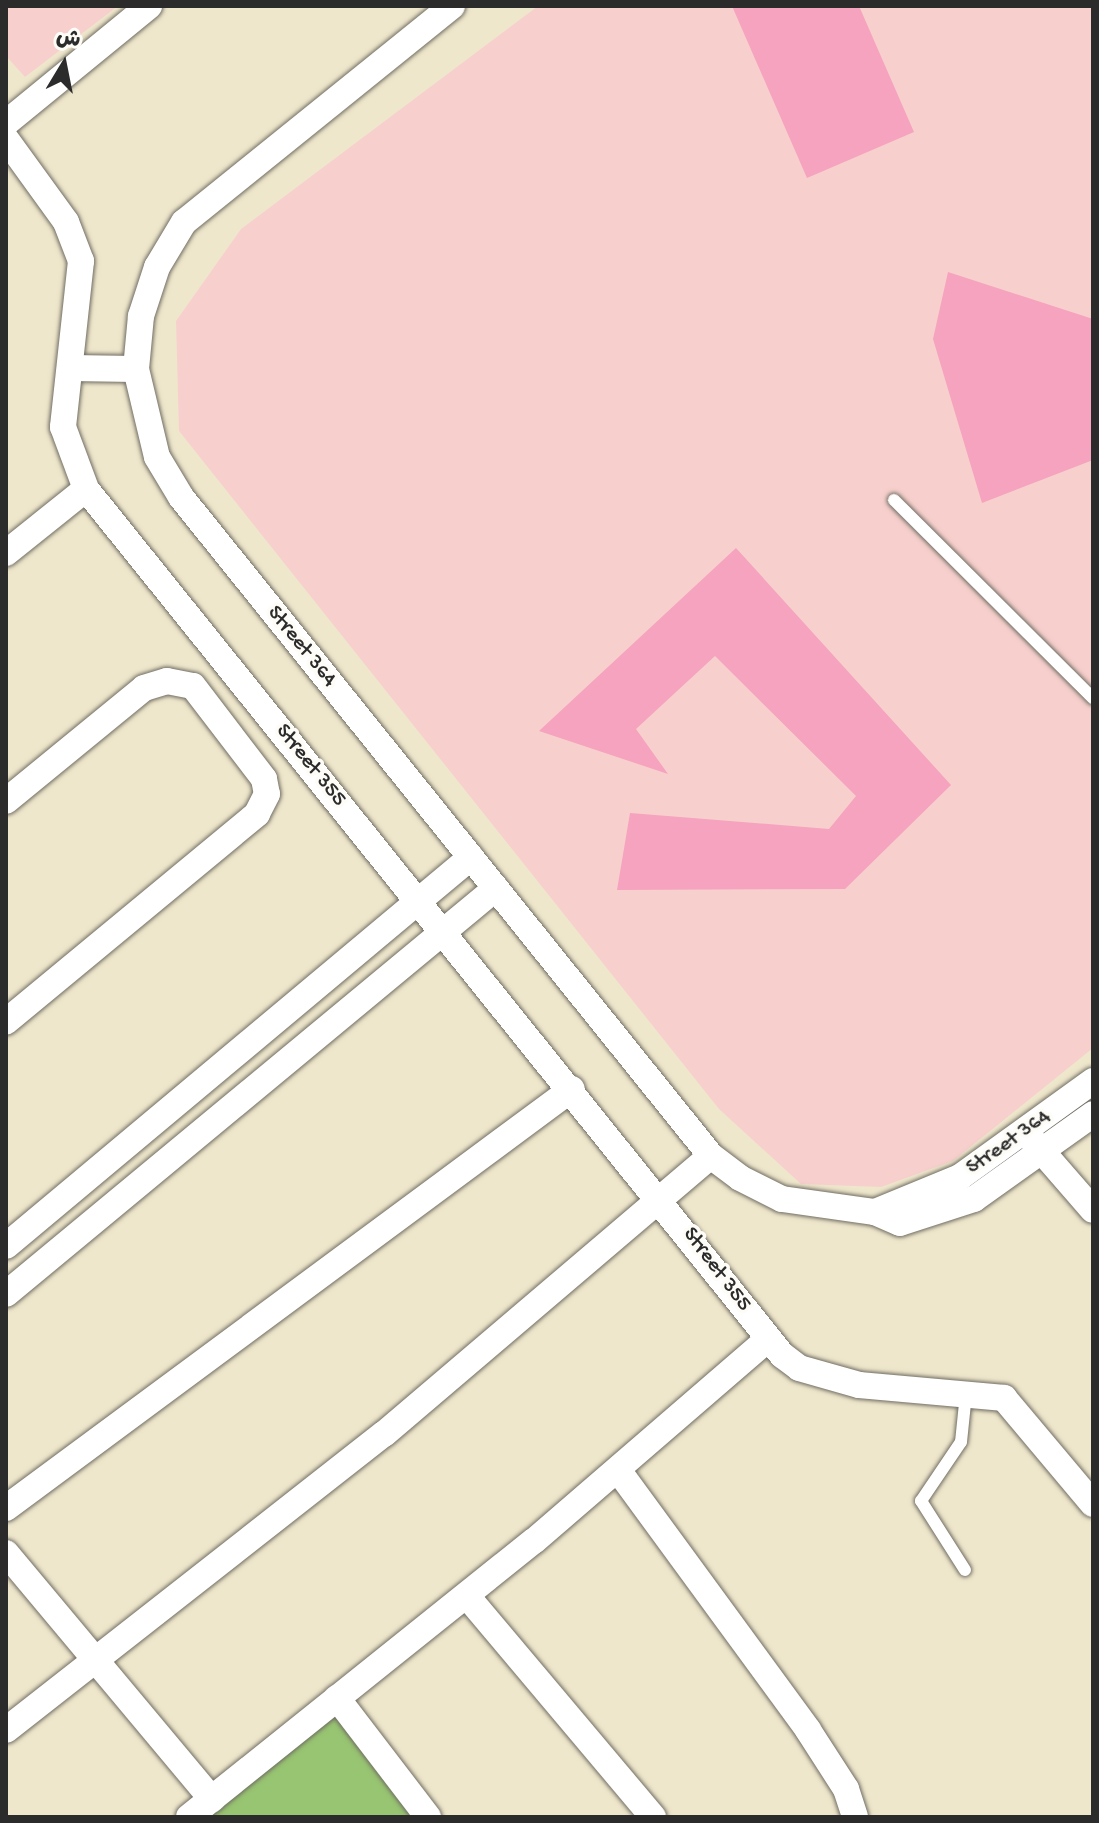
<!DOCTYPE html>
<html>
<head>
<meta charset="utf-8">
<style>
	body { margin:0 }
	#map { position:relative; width:1099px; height:1823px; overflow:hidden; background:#efe7cc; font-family:"Gochi Hand","Playpen Sans Arabic",sans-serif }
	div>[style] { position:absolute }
	.built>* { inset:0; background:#f7d0cd }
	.green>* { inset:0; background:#98c572 }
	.building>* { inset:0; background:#f5a3be }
	.roads { filter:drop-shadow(0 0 2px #706d63) drop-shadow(0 0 2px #706d63) }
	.lane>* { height:12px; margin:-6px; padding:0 6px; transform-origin:6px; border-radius:6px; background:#fff }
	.street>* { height:26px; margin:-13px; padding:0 13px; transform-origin:13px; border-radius:13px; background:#fff }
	span { translate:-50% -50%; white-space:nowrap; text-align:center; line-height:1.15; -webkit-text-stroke:7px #fdfcf7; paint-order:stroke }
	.street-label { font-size:22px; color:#2b2b2b }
	.frame { position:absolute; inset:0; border:8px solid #2b2b2b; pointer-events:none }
	.north { position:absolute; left:24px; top:24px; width:80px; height:80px; -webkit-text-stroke:6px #fdfcf7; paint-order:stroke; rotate:10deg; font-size:22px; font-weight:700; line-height:32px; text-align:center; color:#2b2b2b }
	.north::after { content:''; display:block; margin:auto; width:28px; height:36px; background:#2b2b2b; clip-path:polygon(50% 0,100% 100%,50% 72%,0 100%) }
</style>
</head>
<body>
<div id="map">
	<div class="built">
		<i style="clip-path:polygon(6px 6px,118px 6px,25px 77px,6px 56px)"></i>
		<i style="clip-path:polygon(538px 6px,1093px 6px,1093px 1048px,953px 1161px,881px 1187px,801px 1184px,719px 1109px,179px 431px,176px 321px,241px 229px)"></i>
	</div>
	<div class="green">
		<i style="clip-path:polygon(339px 1704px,432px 1817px,198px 1817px)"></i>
	</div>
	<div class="building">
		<i style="clip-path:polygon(732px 6px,859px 6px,914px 132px,807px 178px)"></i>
		<i style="clip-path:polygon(948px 272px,1093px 319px,1093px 460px,982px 503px,933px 339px)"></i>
		<i style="clip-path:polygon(736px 548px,951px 785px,845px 889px,617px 890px,630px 813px,829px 829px,856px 796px,715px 656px,636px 729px,668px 774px,539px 731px)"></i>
	</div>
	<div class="roads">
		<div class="lane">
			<i style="left:894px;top:500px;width:281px;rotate:44.9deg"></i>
			<i style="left:965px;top:1570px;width:82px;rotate:-122.5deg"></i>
			<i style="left:921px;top:1501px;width:71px;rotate:-55.9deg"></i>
			<i style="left:961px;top:1442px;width:48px;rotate:-84.1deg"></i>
		</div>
		<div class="street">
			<i style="left:452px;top:6px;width:344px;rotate:141.1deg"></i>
			<i style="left:184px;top:222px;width:52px;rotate:121deg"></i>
			<i style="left:157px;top:267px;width:52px;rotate:108.1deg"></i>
			<i style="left:141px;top:316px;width:53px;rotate:95.4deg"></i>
			<i style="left:136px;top:369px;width:90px;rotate:76.6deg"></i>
			<i style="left:157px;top:457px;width:47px;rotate:59deg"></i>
			<i style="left:181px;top:497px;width:846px;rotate:51.19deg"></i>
			<i style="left:711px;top:1156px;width:36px;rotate:37deg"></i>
			<i style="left:740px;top:1178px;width:47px;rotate:26.6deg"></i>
			<i style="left:782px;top:1199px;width:94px;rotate:8deg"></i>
			<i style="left:875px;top:1212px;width:27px;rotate:24deg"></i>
			<i style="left:900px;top:1223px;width:78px;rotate:-18deg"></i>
			<i style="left:974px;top:1199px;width:146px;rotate:-35.5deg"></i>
			<i style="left:6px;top:123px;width:185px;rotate:-39.3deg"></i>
			<i style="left:6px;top:139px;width:102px;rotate:54.1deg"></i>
			<i style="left:66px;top:222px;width:42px;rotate:69deg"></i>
			<i style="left:81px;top:261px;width:167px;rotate:96.2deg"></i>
			<i style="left:63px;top:427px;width:66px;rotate:69.6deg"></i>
			<i style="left:86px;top:489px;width:1111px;rotate:51.21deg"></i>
			<i style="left:782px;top:1355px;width:21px;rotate:37deg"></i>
			<i style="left:799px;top:1368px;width:62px;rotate:15.8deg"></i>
			<i style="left:859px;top:1385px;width:146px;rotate:5.1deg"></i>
			<i style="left:1004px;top:1398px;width:138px;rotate:50deg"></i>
			<i style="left:70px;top:368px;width:66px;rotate:0.9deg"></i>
			<i style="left:6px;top:553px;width:102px;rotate:-38.7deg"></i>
			<i style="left:6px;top:801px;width:178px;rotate:-39.3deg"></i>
			<i style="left:144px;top:688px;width:24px;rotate:-17deg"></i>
			<i style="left:167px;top:681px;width:26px;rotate:11deg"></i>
			<i style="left:193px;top:686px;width:117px;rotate:52.6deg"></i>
			<i style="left:264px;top:779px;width:15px;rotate:79deg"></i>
			<i style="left:267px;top:794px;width:22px;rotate:117deg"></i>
			<i style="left:257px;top:814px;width:326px;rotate:140.4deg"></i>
			<i style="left:1033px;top:1141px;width:91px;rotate:49deg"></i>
			<i style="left:875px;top:1212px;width:92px;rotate:-22.4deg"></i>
			<i style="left:960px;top:1177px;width:164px;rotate:-35.8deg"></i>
			<i style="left:6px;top:1246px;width:606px;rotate:-39.91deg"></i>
			<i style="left:6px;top:1294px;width:636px;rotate:-39.64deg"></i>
			<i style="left:618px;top:1470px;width:322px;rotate:53.8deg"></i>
			<i style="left:808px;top:1730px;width:70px;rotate:57.2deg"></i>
			<i style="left:846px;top:1789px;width:29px;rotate:72deg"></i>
			<i style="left:6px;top:1508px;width:704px;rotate:-36.51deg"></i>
			<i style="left:6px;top:1553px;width:321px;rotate:50.1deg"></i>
			<i style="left:467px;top:1596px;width:289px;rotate:49.9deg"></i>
			<i style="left:337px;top:1698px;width:150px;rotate:52.6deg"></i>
			<i style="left:6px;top:1730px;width:480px;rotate:-38.1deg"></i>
			<i style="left:384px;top:1434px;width:429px;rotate:-40.4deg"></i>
			<i style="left:189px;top:1817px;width:442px;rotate:-38.7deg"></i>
			<i style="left:534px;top:1541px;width:308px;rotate:-40.8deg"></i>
		</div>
	</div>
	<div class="street-label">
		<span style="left:301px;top:647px;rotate:51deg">Street 364</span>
		<span style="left:310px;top:766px;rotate:51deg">Street 355</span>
		<span style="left:1009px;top:1143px;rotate:-35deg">Street 364</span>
		<span style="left:716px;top:1270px;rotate:53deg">Street 355</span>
	</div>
	<div class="frame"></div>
	<div class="north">ش</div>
</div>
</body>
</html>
